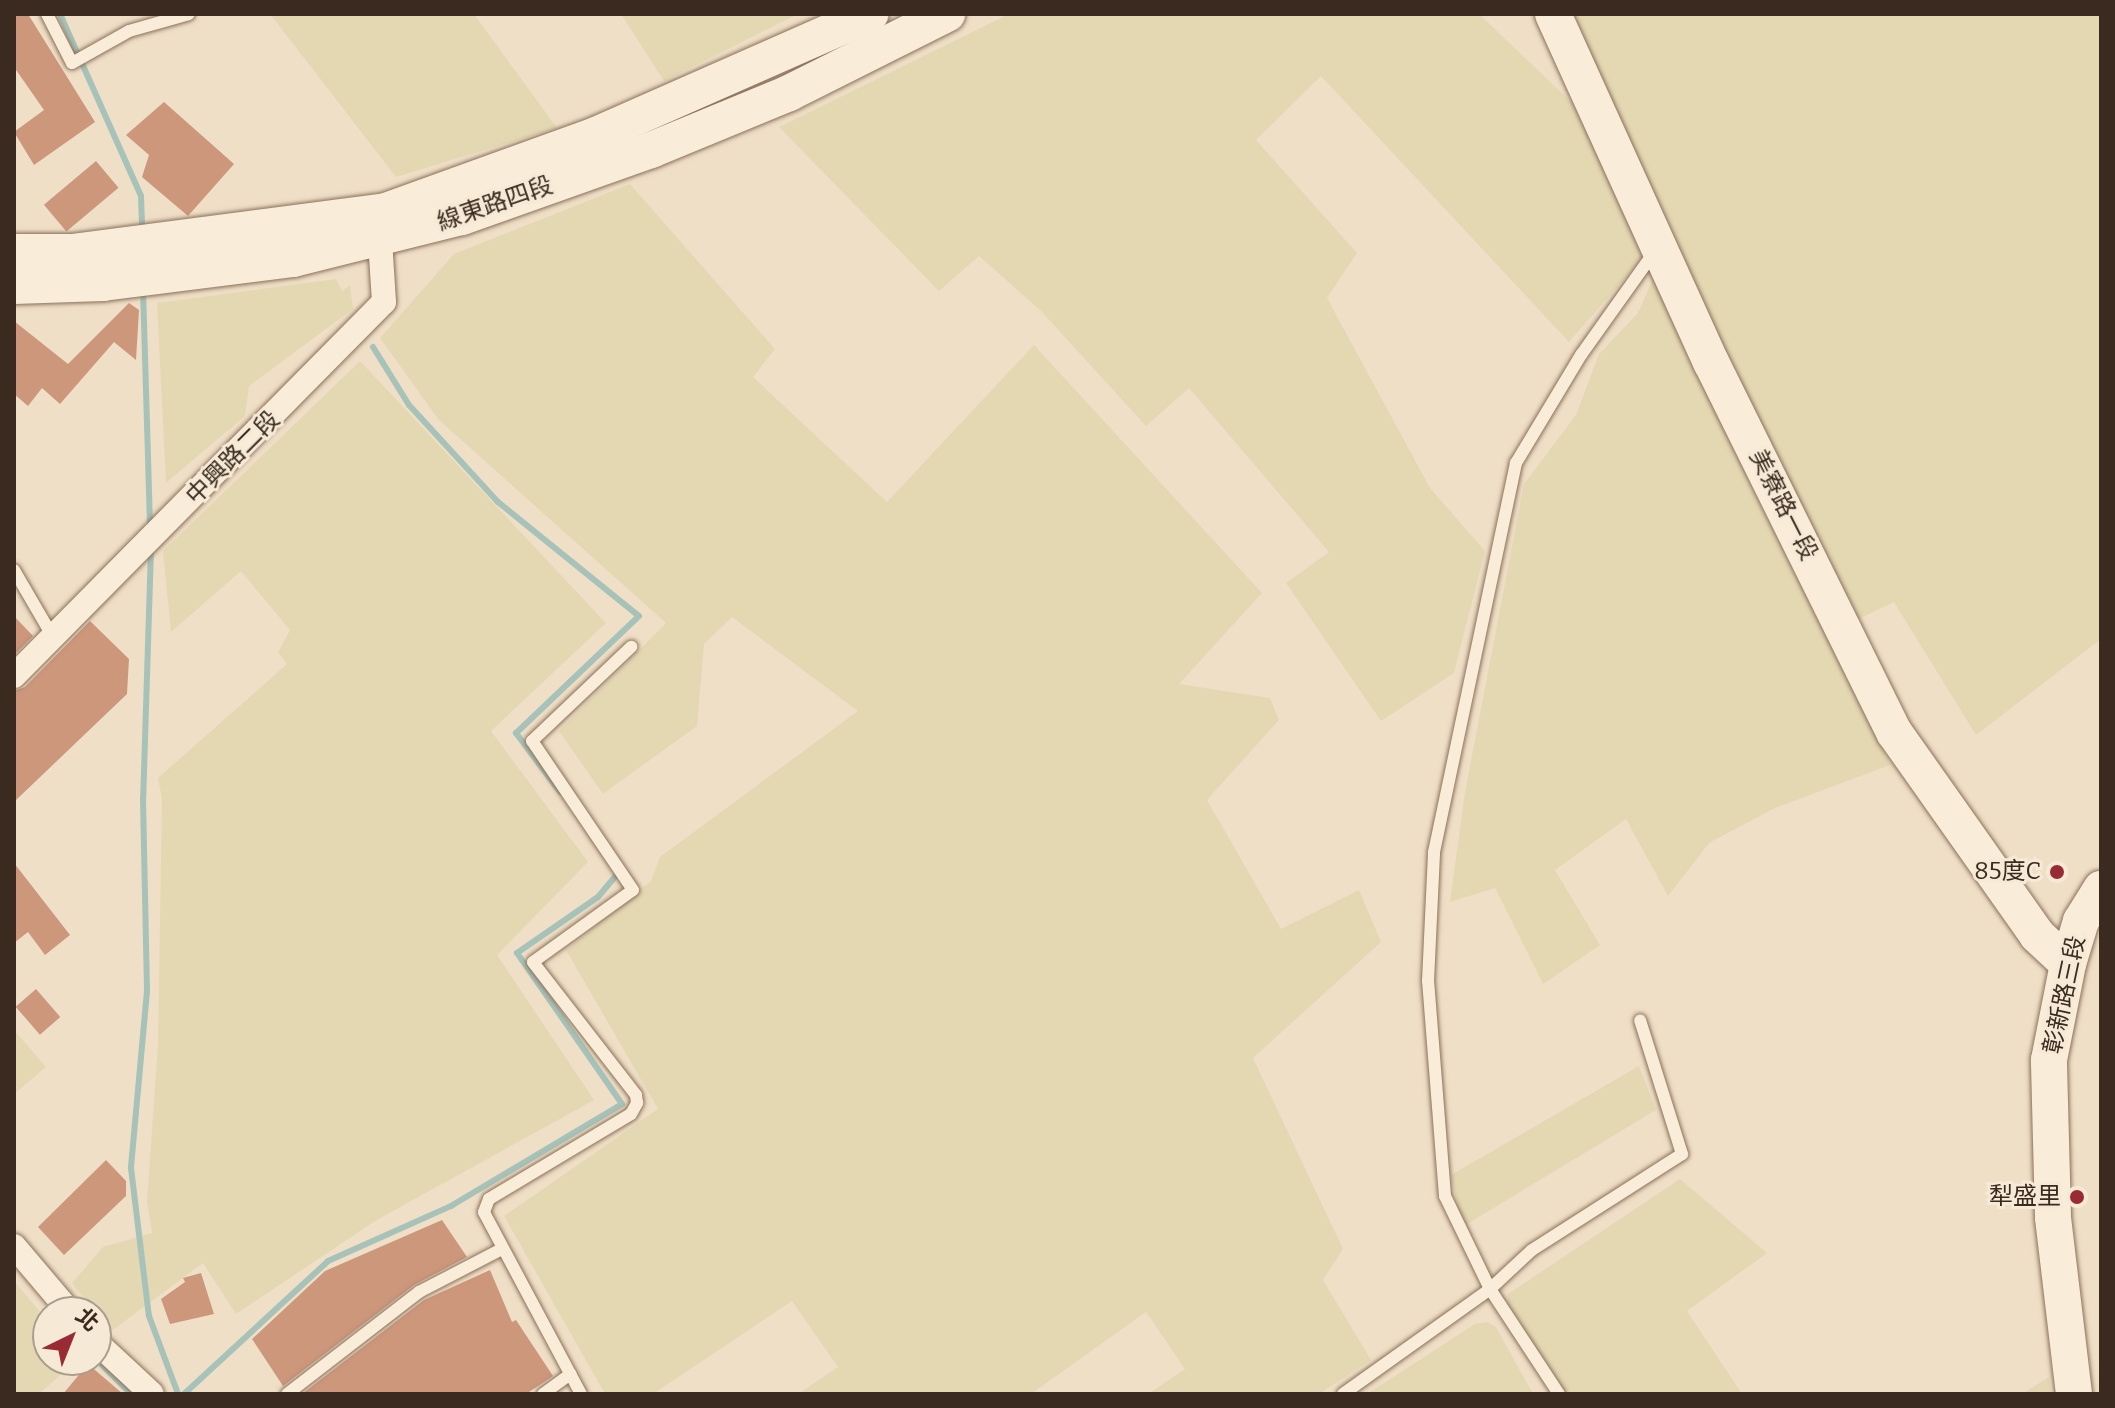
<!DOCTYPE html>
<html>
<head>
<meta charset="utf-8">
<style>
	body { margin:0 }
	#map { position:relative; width:2115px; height:1408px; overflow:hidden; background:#efdfc6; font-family:Bitter,"Noto Sans TC",serif }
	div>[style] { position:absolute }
	.farmland>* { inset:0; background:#e4d8b3 }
	.stream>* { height:6px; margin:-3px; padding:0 3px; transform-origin:3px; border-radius:3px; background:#a7c2b8 }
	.building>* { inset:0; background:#cd977c; transform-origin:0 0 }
	.roads { filter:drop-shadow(0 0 2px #8a715b) drop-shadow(0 0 2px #8a715b) }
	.lane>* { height:12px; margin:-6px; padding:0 6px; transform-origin:6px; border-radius:6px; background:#f9edd9 }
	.street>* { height:24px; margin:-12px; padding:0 12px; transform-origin:12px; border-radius:12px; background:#f9edd9 }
	.secondary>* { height:36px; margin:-18px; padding:0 18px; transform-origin:18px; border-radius:18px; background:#f9edd9 }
	.dots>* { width:22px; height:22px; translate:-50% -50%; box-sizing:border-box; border:4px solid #f6ead6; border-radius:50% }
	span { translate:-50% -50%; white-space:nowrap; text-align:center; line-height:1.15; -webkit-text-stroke:6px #f6ead6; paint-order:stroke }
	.street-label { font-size:24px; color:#3a2a1f }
	.poi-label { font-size:24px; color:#3a2a1f }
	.right { translate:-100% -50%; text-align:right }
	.frame { position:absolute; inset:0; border:16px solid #3a2a1f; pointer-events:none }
	.north { position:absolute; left:32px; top:1296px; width:80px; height:80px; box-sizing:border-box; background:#f6ead6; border:2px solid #ab9d8d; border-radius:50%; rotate:43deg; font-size:22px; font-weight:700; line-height:32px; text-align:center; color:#3a2a1f }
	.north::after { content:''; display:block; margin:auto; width:28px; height:36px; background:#992b34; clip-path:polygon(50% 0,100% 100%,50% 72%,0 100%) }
</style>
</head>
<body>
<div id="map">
	<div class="farmland">
		<i style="clip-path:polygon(270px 14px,474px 14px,557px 128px,396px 177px)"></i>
		<i style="clip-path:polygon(621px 14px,798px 14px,664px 81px)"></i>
		<i style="clip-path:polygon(1009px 14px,1479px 14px,1585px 115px,1648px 252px,1569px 342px,1321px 76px,1256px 140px,1357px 253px,1327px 298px,1430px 488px,1485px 551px,1454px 673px,1381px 721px,1286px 583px,1329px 552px,1189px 388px,1146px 426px,1041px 311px,979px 256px,939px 291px,779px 127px)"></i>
		<i style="clip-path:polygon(1561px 14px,2101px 14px,2101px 639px,1976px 735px,1894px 602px,1852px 622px)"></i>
		<i style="clip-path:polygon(630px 184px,775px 349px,753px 377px,887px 502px,1034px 345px,1262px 593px,1179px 684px,1270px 698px,1279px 720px,1207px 800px,1281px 929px,1359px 890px,1381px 942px,1253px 1058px,1343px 1249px,1323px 1280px,1371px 1360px,1319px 1394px,1148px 1394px,1185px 1369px,1146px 1312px,1031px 1394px,798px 1394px,838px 1367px,792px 1301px,653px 1394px,605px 1394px,504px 1216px,658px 1109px,566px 950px,651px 881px,660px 857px,858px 711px,732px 617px,704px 644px,697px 726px,603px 794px,559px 731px,666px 623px,439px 420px,380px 338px,454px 254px)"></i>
		<i style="clip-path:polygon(1655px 274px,1668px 283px,1890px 765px,1775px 808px,1709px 843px,1668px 896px,1626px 819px,1555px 870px,1600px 945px,1543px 984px,1495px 888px,1450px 902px,1465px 792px,1524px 484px,1576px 415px,1599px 354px,1638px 313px)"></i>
		<i style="clip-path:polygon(336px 279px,342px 291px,350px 285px,353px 309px,249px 386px,245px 416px,166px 483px,157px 303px)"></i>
		<i style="clip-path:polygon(360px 361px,606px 623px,491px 731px,588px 862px,497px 955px,594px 1100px,375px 1221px,236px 1314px,203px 1263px,110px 1332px,72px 1283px,103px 1247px,152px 1233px,147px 1202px,158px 1045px,162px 799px,158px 778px,287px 664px,278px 652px,290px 630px,241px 571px,171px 632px,163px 551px)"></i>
		<i style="clip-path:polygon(14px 1030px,46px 1067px,14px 1094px)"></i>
		<i style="clip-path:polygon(1639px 1066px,1656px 1110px,1462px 1227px,1451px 1175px)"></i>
		<i style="clip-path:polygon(1680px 1179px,1767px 1253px,1687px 1311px,1742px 1394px,1560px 1394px,1507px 1305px,1508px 1294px)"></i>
		<i style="clip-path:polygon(14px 1281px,48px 1321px,48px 1360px,77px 1360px,39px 1394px,14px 1394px)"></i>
		<i style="clip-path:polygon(1487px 1322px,1496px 1327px,1533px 1394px,1367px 1394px,1475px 1324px)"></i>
		<i style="clip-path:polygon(2049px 1377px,2051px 1394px,2022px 1394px)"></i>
	</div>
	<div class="stream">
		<i style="left:60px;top:14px;width:199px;rotate:66deg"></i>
		<i style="left:141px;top:196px;width:34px;rotate:88deg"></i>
		<i style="left:143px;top:289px;width:237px;rotate:88.3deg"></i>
		<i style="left:373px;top:347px;width:68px;rotate:58.2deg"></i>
		<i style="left:409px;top:405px;width:132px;rotate:47.5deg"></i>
		<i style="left:498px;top:502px;width:181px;rotate:39deg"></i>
		<i style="left:639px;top:616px;width:170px;rotate:136.4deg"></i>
		<i style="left:516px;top:733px;width:74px;rotate:53.3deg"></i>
		<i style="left:151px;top:549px;width:250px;rotate:91.8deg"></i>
		<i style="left:143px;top:799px;width:192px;rotate:88.8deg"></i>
		<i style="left:147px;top:991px;width:178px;rotate:95.2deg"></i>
		<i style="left:131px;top:1168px;width:149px;rotate:83.1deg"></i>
		<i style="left:149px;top:1316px;width:83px;rotate:69.6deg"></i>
		<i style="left:96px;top:1359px;width:49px;rotate:45deg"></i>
		<i style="left:184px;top:1394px;width:196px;rotate:-42.7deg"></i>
		<i style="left:328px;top:1261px;width:135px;rotate:-24.1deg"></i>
		<i style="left:451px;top:1206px;width:199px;rotate:-30.8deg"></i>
		<i style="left:622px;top:1104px;width:184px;rotate:-124.8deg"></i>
		<i style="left:517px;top:953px;width:98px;rotate:-34.7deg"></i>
		<i style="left:598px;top:897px;width:33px;rotate:-50deg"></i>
	</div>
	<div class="building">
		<i style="clip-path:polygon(14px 14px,28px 14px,95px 122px,34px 165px,14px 132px,44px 110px,14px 67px)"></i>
		<i style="clip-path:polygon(164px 102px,234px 164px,188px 216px,142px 177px,149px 155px,126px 135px)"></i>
		<i style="left:96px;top:161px;width:35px;height:68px;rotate:50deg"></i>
		<i style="clip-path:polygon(129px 303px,139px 310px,136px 360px,114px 342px,60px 404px,42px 388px,28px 406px,14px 394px,14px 321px,68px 364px)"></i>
		<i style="clip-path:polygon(14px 616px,33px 636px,14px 655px)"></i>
		<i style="clip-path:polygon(90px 621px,129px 659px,127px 694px,14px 802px,14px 691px,25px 687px)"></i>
		<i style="clip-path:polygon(14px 863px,70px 935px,45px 955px,28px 932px,14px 943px)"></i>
		<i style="left:36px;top:989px;width:37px;height:27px;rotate:49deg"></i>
		<i style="clip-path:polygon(106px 1160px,126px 1181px,126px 1196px,64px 1255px,38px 1227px)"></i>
		<i style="clip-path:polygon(442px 1220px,467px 1257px,414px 1285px,283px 1386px,252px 1339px,325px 1271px)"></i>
		<i style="clip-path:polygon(490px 1270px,512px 1322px,516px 1320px,553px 1376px,526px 1394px,302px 1394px,424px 1300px)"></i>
		<i style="clip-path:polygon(201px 1273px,214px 1314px,170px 1324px,161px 1299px,185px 1282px,183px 1278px)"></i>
		<i style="clip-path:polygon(88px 1364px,123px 1394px,63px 1394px)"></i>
	</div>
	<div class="roads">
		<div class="lane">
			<i style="left:47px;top:14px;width:55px;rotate:63deg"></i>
			<i style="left:72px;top:63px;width:65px;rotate:-29.3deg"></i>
			<i style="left:129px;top:31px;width:62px;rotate:-15.8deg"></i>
			<i style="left:14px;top:570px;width:78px;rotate:59.8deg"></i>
			<i style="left:287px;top:1394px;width:167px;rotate:-37.7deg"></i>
			<i style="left:419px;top:1292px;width:93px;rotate:-27.4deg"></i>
			<i style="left:543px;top:1394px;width:34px;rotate:-36deg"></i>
			<i style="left:581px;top:1394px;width:206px;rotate:-118.1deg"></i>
			<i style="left:484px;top:1212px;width:14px;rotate:-69deg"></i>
			<i style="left:489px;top:1199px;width:165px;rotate:-30.9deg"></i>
			<i style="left:631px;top:1114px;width:13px;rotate:-61deg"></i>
			<i style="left:637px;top:1103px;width:8px;rotate:-97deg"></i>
			<i style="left:636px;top:1095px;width:168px;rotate:-127.8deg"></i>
			<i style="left:533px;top:962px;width:123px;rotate:-35.8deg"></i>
			<i style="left:633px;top:890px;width:180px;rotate:-124.1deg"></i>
			<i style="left:532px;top:741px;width:137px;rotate:-43.5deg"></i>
			<i style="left:1343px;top:1394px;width:181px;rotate:-35.5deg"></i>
			<i style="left:1490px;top:1289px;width:57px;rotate:-42.9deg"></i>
			<i style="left:1532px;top:1250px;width:178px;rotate:-32.6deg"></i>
			<i style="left:1682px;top:1154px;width:140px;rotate:-107.4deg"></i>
			<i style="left:1559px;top:1394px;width:126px;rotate:-123.3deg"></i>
			<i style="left:1490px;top:1289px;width:103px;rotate:-115.8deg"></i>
			<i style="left:1445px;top:1196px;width:216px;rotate:-94.5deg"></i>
			<i style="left:1428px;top:981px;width:129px;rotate:-87.3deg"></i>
			<i style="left:1434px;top:852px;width:398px;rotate:-78.1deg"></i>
			<i style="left:1516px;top:463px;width:126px;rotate:-59deg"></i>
			<i style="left:1581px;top:355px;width:128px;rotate:-54.6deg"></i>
		</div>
		<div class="street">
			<i style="left:14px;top:676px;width:526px;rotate:-45.31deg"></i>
			<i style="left:384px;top:302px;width:62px;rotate:-93.7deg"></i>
			<i style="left:380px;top:240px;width:17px;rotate:-123deg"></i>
			<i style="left:14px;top:1246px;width:87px;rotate:49.7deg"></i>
			<i style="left:96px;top:1342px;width:76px;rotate:42.9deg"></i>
		</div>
		<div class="secondary">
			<i style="left:1553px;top:14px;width:384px;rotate:65.6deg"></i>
			<i style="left:1712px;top:364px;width:411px;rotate:63.7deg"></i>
			<i style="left:1894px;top:732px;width:248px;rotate:54.8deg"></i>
			<i style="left:2037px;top:935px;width:42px;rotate:43.1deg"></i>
			<i style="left:14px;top:252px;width:58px"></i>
			<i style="left:72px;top:252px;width:317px;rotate:-7.4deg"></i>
			<i style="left:386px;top:211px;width:223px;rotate:-19.9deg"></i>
			<i style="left:596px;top:135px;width:300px;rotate:-23.8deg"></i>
			<i style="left:14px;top:286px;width:89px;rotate:-1.9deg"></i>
			<i style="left:103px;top:283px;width:192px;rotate:-7.2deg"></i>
			<i style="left:293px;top:259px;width:174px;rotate:-14deg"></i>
			<i style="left:462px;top:217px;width:201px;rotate:-19.5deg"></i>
			<i style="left:651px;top:150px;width:149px;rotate:-22.4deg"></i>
			<i style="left:789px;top:93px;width:177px;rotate:-26.6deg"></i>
			<i style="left:2074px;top:1394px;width:178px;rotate:-96.8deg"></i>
			<i style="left:2053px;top:1217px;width:157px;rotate:-91.5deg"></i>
			<i style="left:2049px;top:1060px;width:98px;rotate:-78.8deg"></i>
			<i style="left:2068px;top:964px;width:45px;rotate:-73.2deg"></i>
			<i style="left:2081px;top:921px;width:38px;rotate:-58deg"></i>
		</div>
	</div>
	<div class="dots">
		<i style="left:2057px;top:872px;background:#992b34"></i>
		<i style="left:2077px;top:1197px;background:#992b34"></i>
	</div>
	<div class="street-label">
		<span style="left:495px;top:204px;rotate:-19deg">線東路四段</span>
		<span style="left:233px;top:458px;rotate:-45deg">中興路二段</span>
		<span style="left:1783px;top:505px;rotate:63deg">美寮路一段</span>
		<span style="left:2065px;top:995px;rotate:-78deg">彰新路三段</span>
	</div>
	<div class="poi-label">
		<span class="right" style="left:2041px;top:872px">85度C</span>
		<span class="right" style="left:2061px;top:1197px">犁盛里</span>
	</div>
	<div class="frame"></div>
	<div class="north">北</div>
</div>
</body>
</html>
